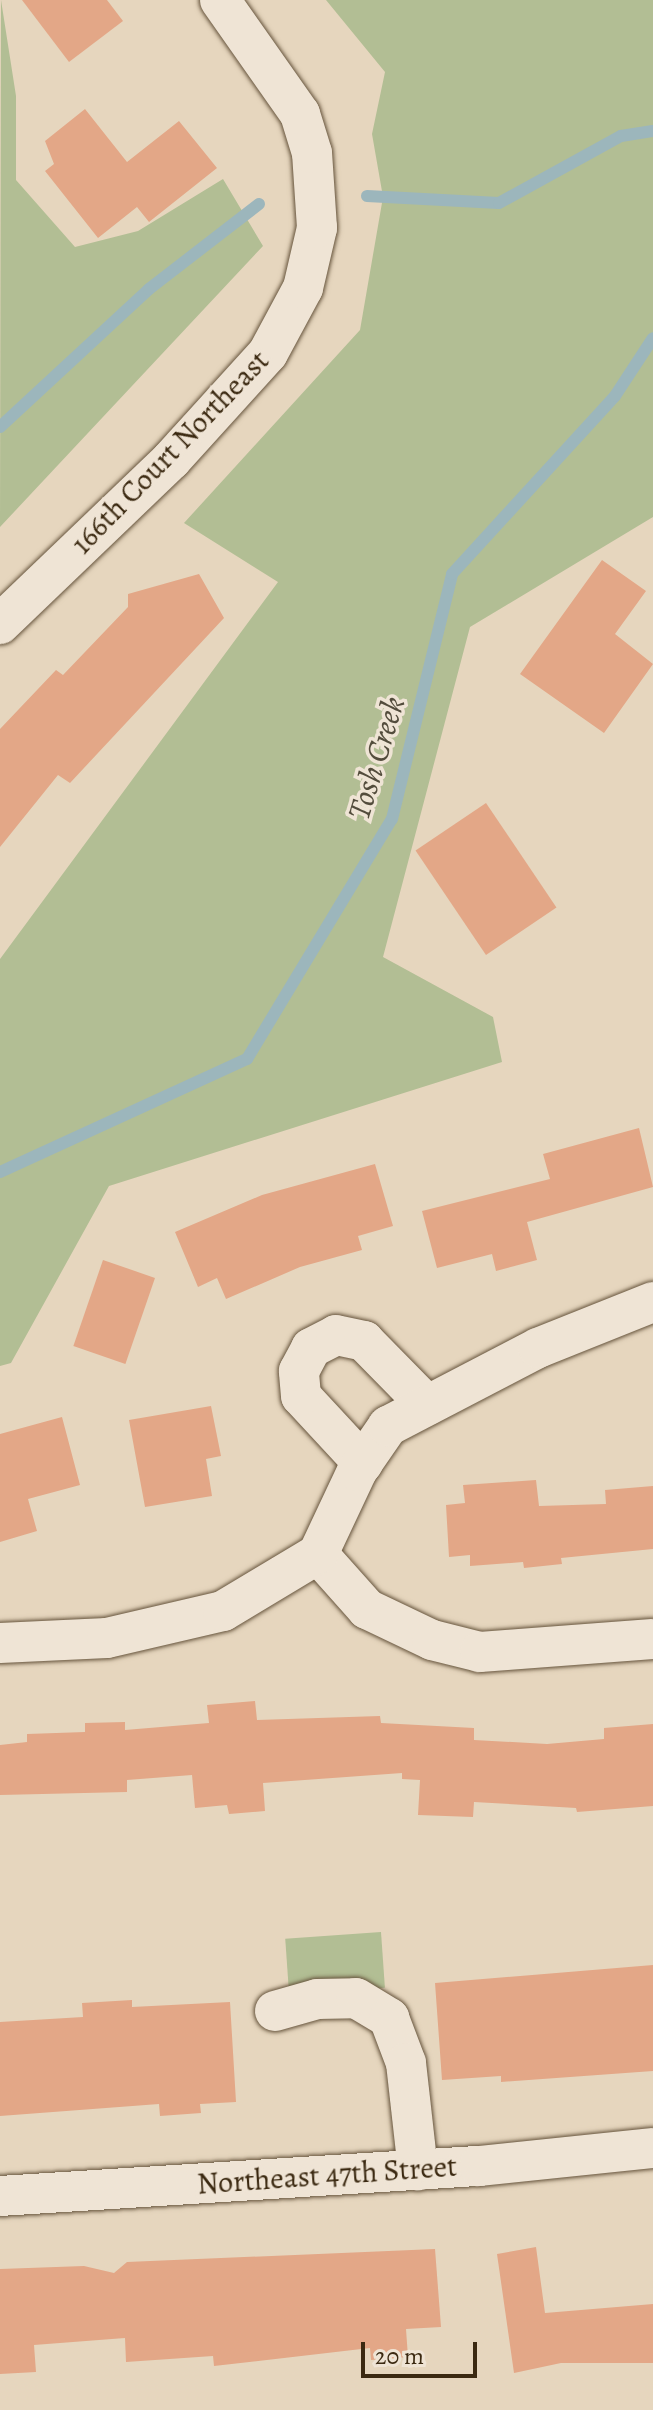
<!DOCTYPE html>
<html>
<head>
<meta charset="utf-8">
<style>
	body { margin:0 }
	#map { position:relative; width:653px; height:2410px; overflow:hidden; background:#e6d6be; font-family:Alegreya,serif }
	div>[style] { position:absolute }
	.green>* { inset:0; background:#b2be94; transform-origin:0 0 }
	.stream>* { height:12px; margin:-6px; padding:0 6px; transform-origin:6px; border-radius:6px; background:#9cb6bc }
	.building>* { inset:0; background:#e3a787; transform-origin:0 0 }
	.roads { filter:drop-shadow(0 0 2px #66543c) drop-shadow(0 0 2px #66543c) }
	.street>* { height:40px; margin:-20px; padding:0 20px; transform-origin:20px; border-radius:20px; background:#efe4d5 }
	span { translate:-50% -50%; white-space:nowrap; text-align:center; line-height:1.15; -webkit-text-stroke:7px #efe4d5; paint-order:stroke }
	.street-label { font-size:30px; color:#3b2911 }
	.water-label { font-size:32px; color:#534c3c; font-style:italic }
	.scale { position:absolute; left:361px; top:2342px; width:116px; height:36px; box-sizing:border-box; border:4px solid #3b2911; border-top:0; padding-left:10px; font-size:24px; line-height:28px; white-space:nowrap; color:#3b2911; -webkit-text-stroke:6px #efe4d5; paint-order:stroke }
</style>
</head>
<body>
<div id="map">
	<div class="green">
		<i style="clip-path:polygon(1px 0,16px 96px,16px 180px,75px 247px,138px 231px,223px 179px,263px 246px,0 527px)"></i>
		<i style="clip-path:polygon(326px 0,653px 0,653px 517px,470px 627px,383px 957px,493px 1017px,502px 1062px,109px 1186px,11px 1363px,0 1366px,0 959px,278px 582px,184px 523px,360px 330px,383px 197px,372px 134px,385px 72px)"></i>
		<i style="left:381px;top:1932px;width:56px;height:96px;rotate:86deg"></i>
	</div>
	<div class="stream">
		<i style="left:367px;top:196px;width:132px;rotate:3deg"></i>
		<i style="left:499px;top:203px;width:139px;rotate:-28.8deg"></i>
		<i style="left:621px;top:136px;width:32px;rotate:-9deg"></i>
		<i style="left:0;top:427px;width:203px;rotate:-42.8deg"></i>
		<i style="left:149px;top:289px;width:139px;rotate:-37.7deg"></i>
		<i style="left:0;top:1172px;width:272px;rotate:-24.6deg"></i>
		<i style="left:247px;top:1059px;width:280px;rotate:-58.9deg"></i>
		<i style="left:392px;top:819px;width:252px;rotate:-76.2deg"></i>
		<i style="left:452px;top:574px;width:241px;rotate:-47.5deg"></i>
		<i style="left:615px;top:396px;width:69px;rotate:-56.8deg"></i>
	</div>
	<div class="building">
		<i style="clip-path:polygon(22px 0,107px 0,123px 21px,69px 62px)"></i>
		<i style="clip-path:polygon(85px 109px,127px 162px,179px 121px,217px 168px,149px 222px,137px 207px,98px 238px,45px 171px,54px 164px,45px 141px)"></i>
		<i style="clip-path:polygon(602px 560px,646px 591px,615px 634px,653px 664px,604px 733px,520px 674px)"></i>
		<i style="clip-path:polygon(199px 574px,224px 618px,70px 783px,58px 775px,0 847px,0 729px,56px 670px,63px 675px,128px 607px,128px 594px)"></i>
		<i style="left:486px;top:803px;width:126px;height:85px;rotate:56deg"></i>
		<i style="clip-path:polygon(639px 1128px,653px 1187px,527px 1222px,537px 1260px,496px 1271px,492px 1254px,437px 1268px,422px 1211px,550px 1179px,543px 1154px)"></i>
		<i style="clip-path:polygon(375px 1164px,393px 1226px,358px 1236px,362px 1250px,300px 1267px,226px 1299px,217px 1278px,198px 1287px,175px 1232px,262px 1195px)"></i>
		<i style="left:103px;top:1260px;width:55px;height:91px;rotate:19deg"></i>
		<i style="clip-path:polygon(211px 1406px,221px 1456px,206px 1459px,212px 1496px,145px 1507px,129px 1420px)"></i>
		<i style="clip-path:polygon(62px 1417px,80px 1485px,28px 1499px,37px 1531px,0 1542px,0 1434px)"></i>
		<i style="clip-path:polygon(536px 1480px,539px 1506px,606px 1504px,605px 1490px,653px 1486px,653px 1549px,561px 1558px,562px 1564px,524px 1568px,523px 1562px,470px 1566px,470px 1555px,449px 1557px,446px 1505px,465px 1503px,463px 1485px)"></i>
		<i style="clip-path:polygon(255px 1701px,257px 1720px,380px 1716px,381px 1723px,474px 1728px,474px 1740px,547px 1744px,604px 1739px,604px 1728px,653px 1724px,653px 1806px,577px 1812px,576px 1808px,474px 1802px,473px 1817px,418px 1815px,420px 1780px,402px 1779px,402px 1773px,263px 1783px,265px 1811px,229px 1814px,227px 1805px,195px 1808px,192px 1775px,127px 1780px,127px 1792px,0 1795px,0 1745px,27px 1742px,27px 1734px,85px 1732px,85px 1723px,125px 1722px,125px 1730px,209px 1723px,207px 1705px)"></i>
		<i style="clip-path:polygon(653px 1965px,653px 2071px,501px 2082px,501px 2076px,442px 2080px,435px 1983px)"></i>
		<i style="clip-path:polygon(132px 2000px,132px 2007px,230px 2002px,236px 2102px,200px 2104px,201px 2113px,160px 2116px,159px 2104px,0 2116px,0 2022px,83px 2017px,82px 2003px)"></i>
		<i style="clip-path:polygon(536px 2247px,545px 2313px,653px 2304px,653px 2363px,561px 2363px,514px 2373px,497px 2254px)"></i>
		<i style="clip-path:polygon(435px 2249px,441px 2327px,406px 2329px,408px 2357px,371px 2360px,370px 2348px,214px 2366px,213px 2356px,126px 2362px,125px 2338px,34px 2345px,36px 2372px,0 2374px,0 2269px,84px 2266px,114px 2273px,127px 2262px)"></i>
	</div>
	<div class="roads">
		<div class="street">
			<i style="left:0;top:624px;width:237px;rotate:-43.8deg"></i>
			<i style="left:171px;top:460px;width:144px;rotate:-47.8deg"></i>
			<i style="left:268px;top:353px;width:74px;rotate:-61.7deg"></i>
			<i style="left:303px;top:288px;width:62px;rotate:-76.9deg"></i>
			<i style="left:317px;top:228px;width:75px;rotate:-93.8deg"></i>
			<i style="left:312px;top:153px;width:41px;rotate:-107.1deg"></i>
			<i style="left:300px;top:114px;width:139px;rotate:-125.1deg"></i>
			<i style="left:363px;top:1463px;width:91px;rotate:-132.8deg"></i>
			<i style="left:301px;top:1396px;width:25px;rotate:-95deg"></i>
			<i style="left:299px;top:1371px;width:26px;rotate:-62deg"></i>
			<i style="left:311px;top:1348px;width:28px;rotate:-27deg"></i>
			<i style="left:336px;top:1335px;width:29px;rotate:12deg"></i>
			<i style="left:364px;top:1341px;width:90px;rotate:45.5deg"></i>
			<i style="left:318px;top:1554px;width:74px;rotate:48.3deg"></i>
			<i style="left:367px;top:1609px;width:72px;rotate:25.5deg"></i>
			<i style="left:432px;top:1640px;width:49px;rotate:14deg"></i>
			<i style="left:480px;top:1652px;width:173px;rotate:-4.3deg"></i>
			<i style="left:0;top:1643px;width:107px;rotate:-2.7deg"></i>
			<i style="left:107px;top:1638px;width:119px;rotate:-13.1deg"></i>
			<i style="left:223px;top:1611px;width:111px;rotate:-31deg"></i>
			<i style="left:318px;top:1554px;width:92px;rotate:-64.8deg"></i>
			<i style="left:357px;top:1471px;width:55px;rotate:-55.4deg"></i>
			<i style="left:388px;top:1426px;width:169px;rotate:-27.5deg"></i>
			<i style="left:538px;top:1348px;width:124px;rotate:-21.8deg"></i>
			<i style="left:275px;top:2011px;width:44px;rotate:-15.9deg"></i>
			<i style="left:317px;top:1999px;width:39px;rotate:-1deg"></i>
			<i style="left:356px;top:1998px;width:39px;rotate:31deg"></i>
			<i style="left:389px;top:2018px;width:48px;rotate:69.3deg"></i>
			<i style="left:406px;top:2063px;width:108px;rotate:83.6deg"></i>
			<i style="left:0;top:2196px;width:480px;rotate:-3.6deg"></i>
			<i style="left:479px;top:2166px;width:175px;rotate:-5.9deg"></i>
		</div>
	</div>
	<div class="street-label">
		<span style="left:170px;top:452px;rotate:-46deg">166th Court Northeast</span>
		<span style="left:327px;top:2175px;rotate:-4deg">Northeast 47th Street</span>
	</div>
	<div class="water-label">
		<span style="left:376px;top:758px;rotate:-73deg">Tosh Creek</span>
	</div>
	<div class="scale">20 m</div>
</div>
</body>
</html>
